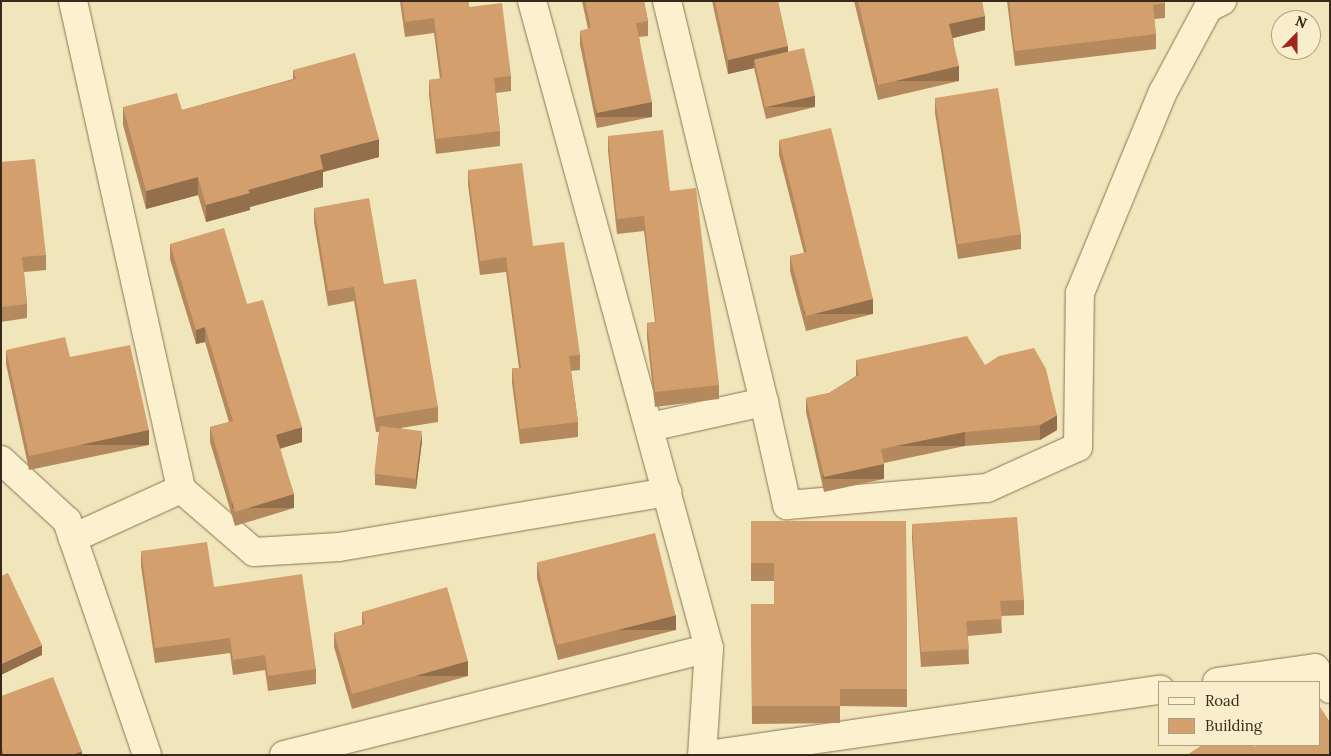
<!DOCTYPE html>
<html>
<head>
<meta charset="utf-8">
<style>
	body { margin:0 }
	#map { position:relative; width:1331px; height:756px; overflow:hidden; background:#f1e5bb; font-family:Lora,serif }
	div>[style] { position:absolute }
	.roads { filter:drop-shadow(0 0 1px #8a7453) drop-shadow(0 0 1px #8a7453) }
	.minor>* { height:28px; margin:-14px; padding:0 14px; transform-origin:14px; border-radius:14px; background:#fcf1ce }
	.wall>* { inset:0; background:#b5895e }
	.shaded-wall>* { inset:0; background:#946f4c; transform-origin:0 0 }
	.building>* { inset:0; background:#d39f6d; transform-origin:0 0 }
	span { translate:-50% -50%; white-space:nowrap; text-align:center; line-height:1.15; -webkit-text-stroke:5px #f8eecb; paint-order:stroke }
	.frame { position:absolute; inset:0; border:2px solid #372a1a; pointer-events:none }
	.legend { position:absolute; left:1158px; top:681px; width:162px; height:65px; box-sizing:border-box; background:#f8eecb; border:1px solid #aba084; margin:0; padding:6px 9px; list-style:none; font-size:15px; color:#372a1a }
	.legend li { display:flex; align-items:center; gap:10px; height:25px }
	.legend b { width:25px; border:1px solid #aba084 }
	.north { position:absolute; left:1271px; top:10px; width:50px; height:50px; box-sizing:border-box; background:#f8eecb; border:1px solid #aba084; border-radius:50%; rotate:22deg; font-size:14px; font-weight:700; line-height:20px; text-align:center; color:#372a1a }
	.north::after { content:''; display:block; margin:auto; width:18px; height:22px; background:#9e261e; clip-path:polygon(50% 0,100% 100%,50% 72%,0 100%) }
</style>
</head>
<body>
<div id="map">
	<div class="roads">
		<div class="minor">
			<i style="left:73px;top:1px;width:500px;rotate:77.5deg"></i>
			<i style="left:181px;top:489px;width:119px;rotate:155.6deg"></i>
			<i style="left:532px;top:1px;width:671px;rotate:74.7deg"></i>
			<i style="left:709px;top:648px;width:107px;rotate:93.7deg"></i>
			<i style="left:667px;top:1px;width:413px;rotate:76.4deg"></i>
			<i style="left:764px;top:402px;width:106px;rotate:77.4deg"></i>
			<i style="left:787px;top:505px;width:201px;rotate:-4.9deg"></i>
			<i style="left:987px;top:488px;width:100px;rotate:-24.3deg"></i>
			<i style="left:1078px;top:447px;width:154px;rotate:-89.3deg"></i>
			<i style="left:1080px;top:293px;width:217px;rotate:-67.6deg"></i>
			<i style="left:1163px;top:92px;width:95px;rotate:-61.8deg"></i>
			<i style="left:1208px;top:8px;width:16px;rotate:-27deg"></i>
			<i style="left:650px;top:427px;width:117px;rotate:-12.4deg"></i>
			<i style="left:1px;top:460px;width:90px;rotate:42.7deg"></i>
			<i style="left:67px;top:521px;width:247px;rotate:71.1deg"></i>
			<i style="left:181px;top:489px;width:96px;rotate:40.8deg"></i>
			<i style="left:254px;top:552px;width:85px;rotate:-3.4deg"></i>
			<i style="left:339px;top:547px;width:333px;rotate:-9.5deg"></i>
			<i style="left:1217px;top:682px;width:99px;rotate:-8.1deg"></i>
			<i style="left:1315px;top:668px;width:26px;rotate:54deg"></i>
			<i style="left:284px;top:755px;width:438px;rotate:-14.1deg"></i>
			<i style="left:707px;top:755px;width:458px;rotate:-8.2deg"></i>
		</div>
	</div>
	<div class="wall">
		<i style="clip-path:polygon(400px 1px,469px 1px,469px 7px,511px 76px,511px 91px,496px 93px,500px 131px,500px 146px,436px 154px,429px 95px,429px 80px,440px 79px,434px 33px,405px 37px)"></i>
		<i style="clip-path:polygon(582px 1px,644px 1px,648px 21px,648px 36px,639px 37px,652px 117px,597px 128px,580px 45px,580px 31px,588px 29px)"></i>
		<i style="clip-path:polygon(712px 1px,778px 1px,788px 52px,815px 107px,766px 119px,754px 68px,728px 74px)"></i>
		<i style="clip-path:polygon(854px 1px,982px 1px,985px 30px,953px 38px,959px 81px,878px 100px)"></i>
		<i style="clip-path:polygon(1007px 1px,1165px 1px,1165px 18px,1154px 19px,1156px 34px,1156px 49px,1015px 66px)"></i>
		<i style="clip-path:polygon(293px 70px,379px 157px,323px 172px,323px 187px,250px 207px,250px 210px,206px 222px,198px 195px,146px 209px,123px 125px,123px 107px,182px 110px,293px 79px)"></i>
		<i style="clip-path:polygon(935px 98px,1021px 234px,1021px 249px,958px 259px,935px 113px)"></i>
		<i style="clip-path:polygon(608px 136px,670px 191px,719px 385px,719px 399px,655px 407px,647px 338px,647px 323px,655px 322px,644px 231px,617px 234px,608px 151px)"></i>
		<i style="clip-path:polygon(779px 140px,873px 314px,806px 331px,790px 271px,790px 256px,804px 253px,779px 155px)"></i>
		<i style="clip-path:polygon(1px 162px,46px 255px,46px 270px,24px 272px,27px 304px,27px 318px,1px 322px)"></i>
		<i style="clip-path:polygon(468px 170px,533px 246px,580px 355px,580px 370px,571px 371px,578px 422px,578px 437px,520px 444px,512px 383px,512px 368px,519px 368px,506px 272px,480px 275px,468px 185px)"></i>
		<i style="clip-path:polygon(314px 208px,384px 284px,438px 407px,438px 422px,401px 428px,422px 441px,416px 489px,375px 485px,375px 474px,379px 432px,376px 432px,354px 301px,328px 306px,314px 222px)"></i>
		<i style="clip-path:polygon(170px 244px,247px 304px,302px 442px,280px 448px,294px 508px,235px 526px,210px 442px,210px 427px,229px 422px,205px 342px,196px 344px,170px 259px)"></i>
		<i style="clip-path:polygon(6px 350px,70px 357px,149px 445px,29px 470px,6px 364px)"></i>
		<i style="clip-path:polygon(856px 360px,985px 365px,1057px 430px,1040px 440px,965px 446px,884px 463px,884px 479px,824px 492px,806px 412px,806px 398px,829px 393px,856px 376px)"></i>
		<i style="clip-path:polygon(751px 521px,906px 521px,907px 707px,840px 706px,840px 723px,752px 724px,751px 604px,774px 604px,774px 581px,751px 581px)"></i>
		<i style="clip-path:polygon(912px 524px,1024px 600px,1024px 615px,1001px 616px,1002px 633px,968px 636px,969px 664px,921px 667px,912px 539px)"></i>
		<i style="clip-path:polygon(141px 551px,214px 587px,316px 669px,316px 684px,268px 691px,265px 670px,233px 675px,230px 653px,155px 663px,141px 566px)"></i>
		<i style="clip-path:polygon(537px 563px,676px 630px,558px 660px,537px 578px)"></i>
		<i style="clip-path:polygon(362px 612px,468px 676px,352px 709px,334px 647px,334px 633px,362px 625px)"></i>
		<i style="clip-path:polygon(1px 696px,82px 755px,1px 755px)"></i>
	</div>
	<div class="shaded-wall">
		<i style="clip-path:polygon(985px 16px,985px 30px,949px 39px,949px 24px)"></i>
		<i style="clip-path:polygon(788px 46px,788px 60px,754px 60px,754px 68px,728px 74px,728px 60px)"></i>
		<i style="left:959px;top:66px;width:15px;height:83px;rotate:90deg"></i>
		<i style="left:815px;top:96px;width:11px;height:50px;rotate:90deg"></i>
		<i style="left:652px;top:102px;width:15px;height:56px;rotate:90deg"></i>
		<i style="clip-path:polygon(379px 139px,379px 157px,323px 172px,323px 187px,250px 207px,250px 210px,206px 222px,206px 205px,248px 190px,320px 155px)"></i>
		<i style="clip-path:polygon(198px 177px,198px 195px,146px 209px,146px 191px)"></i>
		<i style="left:873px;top:299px;width:15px;height:69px;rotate:90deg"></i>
		<i style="clip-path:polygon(205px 327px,205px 342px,196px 344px,196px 330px)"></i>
		<i style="clip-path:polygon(1057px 415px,1057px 430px,1040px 440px,1040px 425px)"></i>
		<i style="clip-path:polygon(302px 427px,302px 442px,276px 450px,276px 435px)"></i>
		<i style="left:149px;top:430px;width:15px;height:123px;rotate:90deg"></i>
		<i style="clip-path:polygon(422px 431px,422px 441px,416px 489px,416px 478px)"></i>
		<i style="left:965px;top:432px;width:14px;height:86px;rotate:90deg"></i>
		<i style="left:884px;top:464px;width:15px;height:61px;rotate:90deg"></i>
		<i style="left:294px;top:494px;width:14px;height:62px;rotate:90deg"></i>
		<i style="left:676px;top:615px;width:15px;height:122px;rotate:90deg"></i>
		<i style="clip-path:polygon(42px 645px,42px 655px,1px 675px,1px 664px)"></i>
		<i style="left:468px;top:661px;width:15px;height:121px;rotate:90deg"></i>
		<i style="clip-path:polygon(82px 751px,82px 755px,72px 755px)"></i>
	</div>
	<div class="building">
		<i style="clip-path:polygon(402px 1px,469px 1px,469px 7px,502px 3px,511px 76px,494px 78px,500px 131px,436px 139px,429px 80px,442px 78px,434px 18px,405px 22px)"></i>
		<i style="clip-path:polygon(585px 1px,644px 1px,648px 21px,636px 23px,652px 102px,597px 113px,580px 31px,591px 28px)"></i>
		<i style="clip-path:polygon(715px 1px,778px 1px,788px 46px,728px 60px)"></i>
		<i style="clip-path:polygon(858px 1px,982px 1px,985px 16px,949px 24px,959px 66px,878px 85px)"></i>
		<i style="clip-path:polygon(1009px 1px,1165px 1px,1165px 3px,1153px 5px,1156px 34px,1015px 51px)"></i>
		<i style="left:804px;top:48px;width:49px;height:51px;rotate:77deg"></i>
		<i style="clip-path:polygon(355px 53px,379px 139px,320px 155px,323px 169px,248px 190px,250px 193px,206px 205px,198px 177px,146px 191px,123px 107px,177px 93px,182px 110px,296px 79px,293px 70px)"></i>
		<i style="left:998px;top:88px;width:148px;height:64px;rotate:81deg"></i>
		<i style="clip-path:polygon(831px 128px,873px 299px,806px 316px,790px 256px,807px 252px,779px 140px)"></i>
		<i style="clip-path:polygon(663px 130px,670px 191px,696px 188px,719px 385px,655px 392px,647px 323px,656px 322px,644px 216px,617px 219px,608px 136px)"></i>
		<i style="clip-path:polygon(35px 159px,46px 255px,22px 257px,27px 304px,1px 307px,1px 162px)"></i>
		<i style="clip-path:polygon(522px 163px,533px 246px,564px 242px,580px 355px,569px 356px,578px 422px,520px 429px,512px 368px,521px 368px,506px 257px,480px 261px,468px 170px)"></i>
		<i style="clip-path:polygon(369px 198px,384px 284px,416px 279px,438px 407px,376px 417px,354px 287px,328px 291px,314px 208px)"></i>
		<i style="clip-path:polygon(224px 228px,247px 304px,263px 300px,302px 427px,276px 435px,294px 494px,235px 512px,210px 427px,233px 421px,205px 327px,196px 330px,170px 244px)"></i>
		<i style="clip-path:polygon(967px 336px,985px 365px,999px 356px,1034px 348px,1046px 369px,1057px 415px,1040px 425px,965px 432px,881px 449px,884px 464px,824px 477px,806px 398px,829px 393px,859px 375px,856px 360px)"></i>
		<i style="clip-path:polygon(65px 337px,70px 357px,130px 345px,149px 430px,29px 456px,6px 350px)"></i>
		<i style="left:380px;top:426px;width:42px;height:48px;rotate:7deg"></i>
		<i style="clip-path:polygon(1017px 517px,1024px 600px,1000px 601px,1002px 619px,966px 621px,969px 649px,921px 652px,912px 524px)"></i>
		<i style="clip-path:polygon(751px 521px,906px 521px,907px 689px,840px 689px,840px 706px,752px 706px,751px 604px,774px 604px,774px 563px,751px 563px)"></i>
		<i style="left:655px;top:533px;width:85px;height:122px;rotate:76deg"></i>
		<i style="clip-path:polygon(207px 542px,214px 587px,302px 574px,316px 669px,268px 676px,265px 655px,233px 660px,230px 638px,155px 648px,141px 551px)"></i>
		<i style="clip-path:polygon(8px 573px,42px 645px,1px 664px,1px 576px)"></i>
		<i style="clip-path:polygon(447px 587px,468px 661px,352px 694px,334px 633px,365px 624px,362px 612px)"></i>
		<i style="clip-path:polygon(53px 677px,82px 751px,72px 755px,4px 755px,1px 746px,1px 696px)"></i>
		<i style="clip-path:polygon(1320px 707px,1330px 722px,1330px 755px,1187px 755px,1202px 745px,1253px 745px,1254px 747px,1258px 745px,1320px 745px)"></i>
	</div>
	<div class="frame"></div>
	<ul class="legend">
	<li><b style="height:6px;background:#fcf1ce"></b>Road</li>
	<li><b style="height:14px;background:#d39f6d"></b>Building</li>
	</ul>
	<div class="north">N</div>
</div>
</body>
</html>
